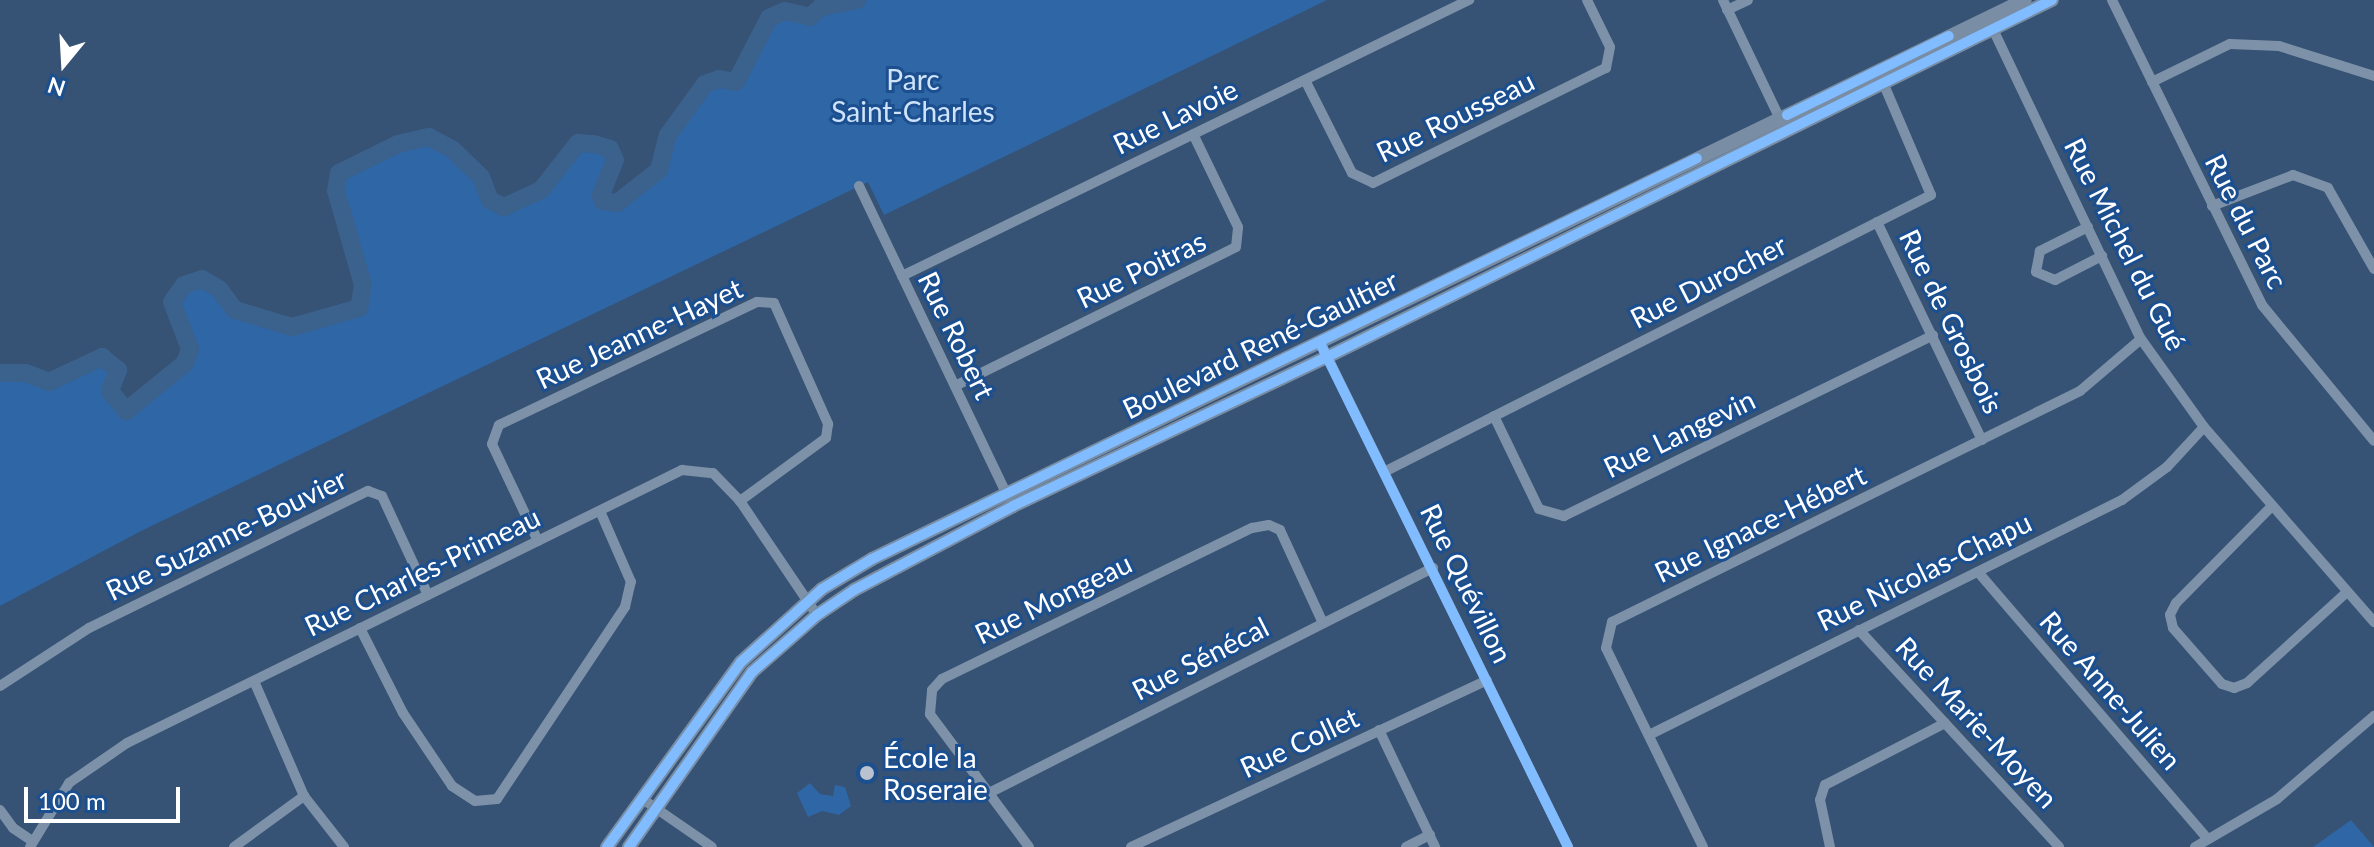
<!DOCTYPE html>
<meta charset="utf-8">
<style>
body{margin:0}
#map{position:relative;width:2374px;height:847px;overflow:hidden;background:#365274;font-family:Lato,sans-serif}
div>[style]{position:absolute}
.green>*{inset:0;background:#2f66a5}
.river>*{height:18px;margin:-9px;padding:0 9px;transform-origin:9px;border-radius:9px;background:#3b618d}
.street>*{height:10px;margin:-5px;padding:0 5px;transform-origin:5px;border-radius:5px;background:#7d92a8}
.secondary>*{height:14px;margin:-7px;padding:0 7px;transform-origin:7px;border-radius:7px;background:#798da4}
.cycleway>*{height:10px;margin:-5px;padding:0 5px;transform-origin:5px;border-radius:5px;background:#80bcff}
.dots>*{width:22px;height:22px;translate:-50% -50%;box-sizing:border-box;border:4px solid #1b4f8f;border-radius:50%}
span{translate:-50% -50%;white-space:nowrap;text-align:center;line-height:1.15;-webkit-text-stroke:6px #1b4f8f;paint-order:stroke}
.park-label{font-size:28px;color:#cfe3fa}
.street-label{font-size:28px;color:#fff}
.poi-label{font-size:28px;color:#fff}
.left{translate:0 -50%;text-align:left}
.north{position:absolute;left:24px;top:24px;width:80px;height:80px;-webkit-text-stroke:6px #1b4f8f;paint-order:stroke;rotate:198deg;font-size:22px;font-weight:700;line-height:32px;text-align:center;color:#fff}
.north::after{content:'';display:block;margin:auto;width:28px;height:36px;background:#fff;clip-path:polygon(50% 0,100% 100%,50% 72%,0 100%)}
.scale{position:absolute;left:24px;top:787px;width:156px;height:36px;box-sizing:border-box;border:4px solid #fff;border-top:0;padding-left:10px;font-size:24px;line-height:28px;white-space:nowrap;color:#fff;-webkit-text-stroke:6px #1b4f8f;paint-order:stroke}
</style>
<div id="map">
<div class="green">
<div style="clip-path:polygon(857px 0,1327px 0,884px 215px,868px 182px,141px 531px,0 606px,0 373px,26px 373px,49px 382px,102px 357px,118px 370px,110px 391px,126px 410px,185px 363px,189px 348px,172px 302px,184px 285px,202px 279px,219px 289px,235px 310px,292px 327px,359px 309px,363px 285px,336px 191px,339px 173px,398px 144px,429px 137px,453px 150px,481px 177px,490px 200px,504px 207px,541px 190px,578px 143px,594px 144px,610px 149px,615px 160px,601px 195px,603px 201px,617px 203px,659px 170px,668px 135px,705px 84px,736px 81px,769px 18px,785px 11px,810px 17px,821px 7px)"></div>
<div style="clip-path:polygon(810px 783px,820px 794px,833px 796px,835px 785px,845px 787px,851px 806px,839px 815px,822px 811px,808px 817px,797px 793px)"></div>
<div style="clip-path:polygon(2351px 820px,2374px 847px,2313px 847px)"></div>
</div>
<div class="river">
<div style="left:0;top:373px;width:26px"></div>
<div style="left:26px;top:373px;width:25px;rotate:21deg"></div>
<div style="left:49px;top:382px;width:59px;rotate:-25.3deg"></div>
<div style="left:102px;top:357px;width:21px;rotate:39deg"></div>
<div style="left:118px;top:370px;width:22px;rotate:111deg"></div>
<div style="left:110px;top:391px;width:26px;rotate:51deg"></div>
<div style="left:126px;top:411px;width:76px;rotate:-39.1deg"></div>
<div style="left:185px;top:363px;width:15px;rotate:-70deg"></div>
<div style="left:190px;top:349px;width:50px;rotate:-111deg"></div>
<div style="left:172px;top:302px;width:21px;rotate:-55deg"></div>
<div style="left:184px;top:285px;width:19px;rotate:-18deg"></div>
<div style="left:202px;top:279px;width:20px;rotate:30deg"></div>
<div style="left:219px;top:289px;width:26px;rotate:53deg"></div>
<div style="left:235px;top:310px;width:59px;rotate:16.6deg"></div>
<div style="left:292px;top:327px;width:70px;rotate:-15.8deg"></div>
<div style="left:359px;top:308px;width:23px;rotate:-80deg"></div>
<div style="left:363px;top:285px;width:98px;rotate:-106deg"></div>
<div style="left:336px;top:191px;width:18px;rotate:-81deg"></div>
<div style="left:339px;top:173px;width:66px;rotate:-26.2deg"></div>
<div style="left:398px;top:144px;width:32px;rotate:-13deg"></div>
<div style="left:429px;top:137px;width:27px;rotate:28deg"></div>
<div style="left:453px;top:150px;width:39px;rotate:44deg"></div>
<div style="left:481px;top:177px;width:25px;rotate:69deg"></div>
<div style="left:490px;top:200px;width:16px;rotate:27deg"></div>
<div style="left:504px;top:207px;width:41px;rotate:-24.7deg"></div>
<div style="left:541px;top:190px;width:60px;rotate:-51.8deg"></div>
<div style="left:578px;top:143px;width:16px;rotate:4deg"></div>
<div style="left:594px;top:144px;width:17px;rotate:17deg"></div>
<div style="left:610px;top:149px;width:12px;rotate:66deg"></div>
<div style="left:615px;top:160px;width:38px;rotate:112deg"></div>
<div style="left:601px;top:195px;width:6px;rotate:72deg"></div>
<div style="left:603px;top:201px;width:14px;rotate:8deg"></div>
<div style="left:617px;top:203px;width:53px;rotate:-38.2deg"></div>
<div style="left:659px;top:170px;width:36px;rotate:-76deg"></div>
<div style="left:668px;top:135px;width:63px;rotate:-54deg"></div>
<div style="left:705px;top:84px;width:15px;rotate:-20deg"></div>
<div style="left:719px;top:79px;width:17px;rotate:10deg"></div>
<div style="left:736px;top:82px;width:72px;rotate:-62.7deg"></div>
<div style="left:769px;top:18px;width:17px;rotate:-24deg"></div>
<div style="left:785px;top:11px;width:26px;rotate:13deg"></div>
<div style="left:810px;top:17px;width:15px;rotate:-42deg"></div>
<div style="left:821px;top:7px;width:37px;rotate:-11deg"></div>
</div>
<div class="street">
<div style="left:1723px;top:0;width:139px;rotate:64.4deg"></div>
<div style="left:2112px;top:0;width:340px;rotate:63.8deg"></div>
<div style="left:2262px;top:305px;width:176px;rotate:50.5deg"></div>
<div style="left:1727px;top:10px;width:23px;rotate:-25deg"></div>
<div style="left:1990px;top:23px;width:350px;rotate:64.5deg"></div>
<div style="left:2141px;top:339px;width:108px;rotate:54.4deg"></div>
<div style="left:2204px;top:427px;width:259px;rotate:48.9deg"></div>
<div style="left:1305px;top:80px;width:104px;rotate:63.2deg"></div>
<div style="left:1352px;top:173px;width:23px;rotate:25deg"></div>
<div style="left:1373px;top:183px;width:260px;rotate:-26.3deg"></div>
<div style="left:1606px;top:68px;width:21px;rotate:-79deg"></div>
<div style="left:1610px;top:47px;width:52px;rotate:-116.1deg"></div>
<div style="left:2152px;top:82px;width:87px;rotate:-26deg"></div>
<div style="left:2230px;top:44px;width:49px;rotate:2.3deg"></div>
<div style="left:2279px;top:46px;width:100px;rotate:17.5deg"></div>
<div style="left:859px;top:186px;width:345px;rotate:64.4deg"></div>
<div style="left:2212px;top:206px;width:87px;rotate:-20.9deg"></div>
<div style="left:2293px;top:175px;width:37px;rotate:20deg"></div>
<div style="left:2328px;top:188px;width:93px;rotate:60.4deg"></div>
<div style="left:1877px;top:222px;width:242px;rotate:64.3deg"></div>
<div style="left:2088px;top:227px;width:54px;rotate:153.4deg"></div>
<div style="left:2040px;top:251px;width:21px;rotate:101deg"></div>
<div style="left:2036px;top:272px;width:21px;rotate:23deg"></div>
<div style="left:2055px;top:280px;width:53px;rotate:-27.1deg"></div>
<div style="left:902px;top:276px;width:631px;rotate:-25.96deg"></div>
<div style="left:1320px;top:342px;width:563px;rotate:63.84deg"></div>
<div style="left:955px;top:386px;width:313px;rotate:-26.3deg"></div>
<div style="left:1236px;top:247px;width:20px;rotate:-84deg"></div>
<div style="left:1238px;top:227px;width:103px;rotate:-115.8deg"></div>
<div style="left:1494px;top:416px;width:103px;rotate:64.2deg"></div>
<div style="left:1539px;top:509px;width:26px;rotate:16deg"></div>
<div style="left:1564px;top:516px;width:411px;rotate:-26.1deg"></div>
<div style="left:1386px;top:471px;width:611px;rotate:-26.86deg"></div>
<div style="left:1931px;top:195px;width:125px;rotate:-113.1deg"></div>
<div style="left:2272px;top:506px;width:136px;rotate:134.7deg"></div>
<div style="left:2176px;top:603px;width:13px;rotate:117deg"></div>
<div style="left:2170px;top:615px;width:13px;rotate:77deg"></div>
<div style="left:2173px;top:628px;width:74px;rotate:48.8deg"></div>
<div style="left:2222px;top:684px;width:13px;rotate:18deg"></div>
<div style="left:2234px;top:688px;width:14px;rotate:-21deg"></div>
<div style="left:2247px;top:683px;width:135px;rotate:-42.3deg"></div>
<div style="left:538px;top:541px;width:107px;rotate:-115.4deg"></div>
<div style="left:492px;top:444px;width:20px;rotate:-70deg"></div>
<div style="left:499px;top:425px;width:286px;rotate:-25.5deg"></div>
<div style="left:757px;top:302px;width:17px;rotate:3deg"></div>
<div style="left:774px;top:303px;width:133px;rotate:65.9deg"></div>
<div style="left:828px;top:424px;width:14px;rotate:98deg"></div>
<div style="left:826px;top:438px;width:107px;rotate:143.8deg"></div>
<div style="left:1978px;top:572px;width:352px;rotate:49.3deg"></div>
<div style="left:360px;top:628px;width:95px;rotate:63.2deg"></div>
<div style="left:403px;top:713px;width:88px;rotate:56.1deg"></div>
<div style="left:452px;top:786px;width:27px;rotate:33deg"></div>
<div style="left:475px;top:801px;width:22px;rotate:-5deg"></div>
<div style="left:497px;top:799px;width:231px;rotate:-56.3deg"></div>
<div style="left:625px;top:607px;width:26px;rotate:-77deg"></div>
<div style="left:631px;top:582px;width:77px;rotate:-113.6deg"></div>
<div style="left:1859px;top:630px;width:295px;rotate:47.3deg"></div>
<div style="left:254px;top:681px;width:125px;rotate:66.5deg"></div>
<div style="left:304px;top:796px;width:65px;rotate:51.9deg"></div>
<div style="left:0;top:686px;width:106px;rotate:-33.1deg"></div>
<div style="left:89px;top:628px;width:311px;rotate:-26.2deg"></div>
<div style="left:368px;top:491px;width:15px;rotate:20deg"></div>
<div style="left:382px;top:496px;width:109px;rotate:65.1deg"></div>
<div style="left:1379px;top:730px;width:130px;rotate:64.4deg"></div>
<div style="left:1649px;top:735px;width:528px;rotate:-26.42deg"></div>
<div style="left:2122px;top:500px;width:56px;rotate:-36.3deg"></div>
<div style="left:2167px;top:467px;width:54px;rotate:-47.2deg"></div>
<div style="left:989px;top:793px;width:498px;rotate:-26.9deg"></div>
<div style="left:641px;top:798px;width:86px;rotate:34.6deg"></div>
<div style="left:0;top:810px;width:22px;rotate:54deg"></div>
<div style="left:13px;top:828px;width:23px;rotate:34deg"></div>
<div style="left:30px;top:847px;width:75px;rotate:-58.6deg"></div>
<div style="left:69px;top:783px;width:70px;rotate:-34.6deg"></div>
<div style="left:127px;top:743px;width:619px;rotate:-26.19deg"></div>
<div style="left:682px;top:470px;width:31px;rotate:6deg"></div>
<div style="left:713px;top:473px;width:39px;rotate:46deg"></div>
<div style="left:740px;top:501px;width:138px;rotate:56deg"></div>
<div style="left:234px;top:847px;width:87px;rotate:-36.1deg"></div>
<div style="left:1029px;top:847px;width:166px;rotate:-126.7deg"></div>
<div style="left:930px;top:714px;width:24px;rotate:-85deg"></div>
<div style="left:932px;top:690px;width:15px;rotate:-48deg"></div>
<div style="left:942px;top:679px;width:345px;rotate:-26deg"></div>
<div style="left:1252px;top:528px;width:17px;rotate:-10deg"></div>
<div style="left:1269px;top:525px;width:12px;rotate:24deg"></div>
<div style="left:1280px;top:530px;width:102px;rotate:65.2deg"></div>
<div style="left:1131px;top:847px;width:393px;rotate:-25.1deg"></div>
<div style="left:1406px;top:847px;width:27px;rotate:-27deg"></div>
<div style="left:1703px;top:847px;width:221px;rotate:-116deg"></div>
<div style="left:1606px;top:648px;width:27px;rotate:-77deg"></div>
<div style="left:1612px;top:622px;width:522px;rotate:-26.27deg"></div>
<div style="left:2080px;top:391px;width:80px;rotate:-40.4deg"></div>
<div style="left:1830px;top:847px;width:48px;rotate:-102deg"></div>
<div style="left:1820px;top:800px;width:16px;rotate:-72deg"></div>
<div style="left:1825px;top:785px;width:135px;rotate:-27.3deg"></div>
<div style="left:2195px;top:847px;width:95px;rotate:-30.3deg"></div>
<div style="left:2277px;top:799px;width:128px;rotate:-40.6deg"></div>
</div>
<div class="secondary">
<div style="left:607px;top:847px;width:228px;rotate:-54.1deg"></div>
<div style="left:741px;top:662px;width:109px;rotate:-42deg"></div>
<div style="left:822px;top:589px;width:58px;rotate:-31deg"></div>
<div style="left:872px;top:559px;width:1281px;rotate:-25.87deg"></div>
<div style="left:629px;top:847px;width:214px;rotate:-54.9deg"></div>
<div style="left:752px;top:672px;width:86px;rotate:-41.2deg"></div>
<div style="left:817px;top:615px;width:45px;rotate:-34deg"></div>
<div style="left:854px;top:590px;width:180px;rotate:-27.8deg"></div>
<div style="left:1013px;top:506px;width:348px;rotate:-25.4deg"></div>
<div style="left:1327px;top:357px;width:808px;rotate:-26.22deg"></div>
</div>
<div class="cycleway">
<div style="left:1787px;top:115px;width:180px;rotate:-26deg"></div>
<div style="left:1321px;top:345px;width:559px;rotate:63.8deg"></div>
<div style="left:607px;top:847px;width:228px;rotate:-54.1deg"></div>
<div style="left:741px;top:662px;width:109px;rotate:-42deg"></div>
<div style="left:822px;top:589px;width:58px;rotate:-31deg"></div>
<div style="left:872px;top:559px;width:917px;rotate:-25.92deg"></div>
<div style="left:629px;top:847px;width:214px;rotate:-54.9deg"></div>
<div style="left:752px;top:672px;width:86px;rotate:-41.2deg"></div>
<div style="left:817px;top:615px;width:45px;rotate:-34deg"></div>
<div style="left:854px;top:590px;width:180px;rotate:-27.8deg"></div>
<div style="left:1013px;top:506px;width:348px;rotate:-25.4deg"></div>
<div style="left:1327px;top:357px;width:808px;rotate:-26.22deg"></div>
</div>
<div class="dots">
<div style="left:867px;top:773px;background:#b9c2ce"></div>
</div>
<div class="park-label">
<span style="left:913px;top:95px">Parc<br>Saint-Charles</span>
</div>
<div class="street-label">
<span style="left:1175px;top:116px;rotate:-26deg">Rue Lavoie</span>
<span style="left:1455px;top:116px;rotate:-26deg">Rue Rousseau</span>
<span style="left:2247px;top:221px;rotate:63deg">Rue du Parc</span>
<span style="left:2126px;top:244px;rotate:63deg">Rue Michel du Gué</span>
<span style="left:1141px;top:269px;rotate:-26deg">Rue Poitras</span>
<span style="left:1708px;top:281px;rotate:-27deg">Rue Durocher</span>
<span style="left:1952px;top:321px;rotate:64deg">Rue de Grosbois</span>
<span style="left:639px;top:333px;rotate:-25deg">Rue Jeanne-Hayet</span>
<span style="left:957px;top:335px;rotate:64deg">Rue Robert</span>
<span style="left:1260px;top:344px;rotate:-26deg">Boulevard René-Gaultier</span>
<span style="left:1679px;top:433px;rotate:-26deg">Rue Langevin</span>
<span style="left:1760px;top:523px;rotate:-26deg">Rue Ignace-Hébert</span>
<span style="left:226px;top:534px;rotate:-26deg">Rue Suzanne-Bouvier</span>
<span style="left:422px;top:571px;rotate:-26deg">Rue Charles-Primeau</span>
<span style="left:1924px;top:571px;rotate:-26deg">Rue Nicolas-Chapu</span>
<span style="left:1467px;top:583px;rotate:64deg">Rue Quévillon</span>
<span style="left:1053px;top:598px;rotate:-26deg">Rue Mongeau</span>
<span style="left:1200px;top:658px;rotate:-27deg">Rue Sénécal</span>
<span style="left:2111px;top:690px;rotate:49deg">Rue Anne-Julien</span>
<span style="left:1977px;top:722px;rotate:47deg">Rue Marie-Moyen</span>
<span style="left:1299px;top:742px;rotate:-25deg">Rue Collet</span>
</div>
<div class="poi-label">
<span class="left" style="left:883px;top:773px">École la<br>Roseraie</span>
</div>
<div class="north">N</div>
<div class="scale">100 m</div>
</div>
